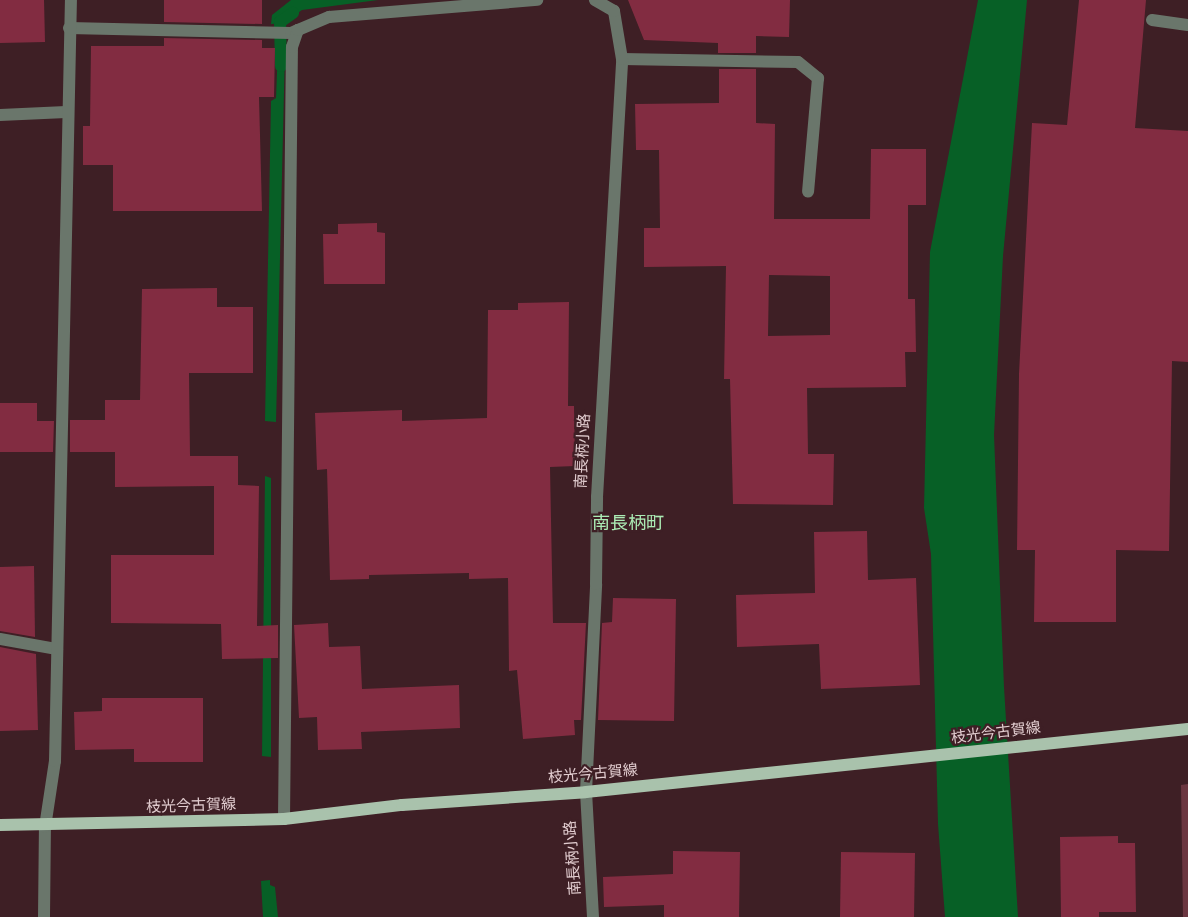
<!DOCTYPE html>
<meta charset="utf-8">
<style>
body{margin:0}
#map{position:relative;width:1188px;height:917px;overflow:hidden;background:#3e1f25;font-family:"Alegreya Sans","Noto Sans JP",sans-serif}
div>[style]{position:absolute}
.green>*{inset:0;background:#6b3640}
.water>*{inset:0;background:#076026}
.stream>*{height:12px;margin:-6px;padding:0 6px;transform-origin:6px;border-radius:6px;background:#076026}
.building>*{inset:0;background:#822c41}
.minor>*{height:12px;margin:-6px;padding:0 6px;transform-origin:6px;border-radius:6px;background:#6a766b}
.major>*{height:12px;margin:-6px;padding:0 6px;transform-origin:6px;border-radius:6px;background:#a9c2ac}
span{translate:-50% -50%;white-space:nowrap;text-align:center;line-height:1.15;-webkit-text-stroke:4.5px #3e1f25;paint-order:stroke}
.street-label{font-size:15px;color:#e1cccf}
.quarter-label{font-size:18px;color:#abebb4}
</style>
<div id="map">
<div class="green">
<div style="clip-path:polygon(1188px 784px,1188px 917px,1183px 917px,1181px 785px)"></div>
</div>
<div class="water">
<div style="clip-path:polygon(291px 0,378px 0,302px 10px,284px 23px,271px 24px,272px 15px)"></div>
<div style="clip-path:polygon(978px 0,1027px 0,1003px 256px,994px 435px,1004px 687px,1018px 917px,945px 917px,938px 824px,931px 554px,924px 508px,930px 252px)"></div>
<div style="clip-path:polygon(278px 47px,285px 51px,276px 422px,265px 421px,271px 101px,276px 98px)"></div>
<div style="clip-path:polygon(265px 476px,271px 478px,271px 757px,262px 756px)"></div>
<div style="clip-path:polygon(270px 880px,270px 885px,275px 887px,278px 917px,263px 917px,261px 881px)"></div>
</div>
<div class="stream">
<div style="left:281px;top:66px;width:44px;rotate:-91.3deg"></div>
<div style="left:280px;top:22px;width:16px;rotate:-35deg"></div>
</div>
<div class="building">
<div style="clip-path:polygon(0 0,44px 0,45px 42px,0 43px)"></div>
<div style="clip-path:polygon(164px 0,262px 0,262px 24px,164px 22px)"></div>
<div style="clip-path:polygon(628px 0,790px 0,789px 37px,756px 36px,756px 53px,718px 53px,718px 43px,644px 40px)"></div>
<div style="clip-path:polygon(1079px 0,1146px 0,1135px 128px,1188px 131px,1188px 362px,1172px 361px,1169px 551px,1116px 550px,1116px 622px,1034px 622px,1035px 550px,1017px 550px,1019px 374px,1032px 123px,1067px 125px)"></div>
<div style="clip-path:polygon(164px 38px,262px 40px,262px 48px,275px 48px,274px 97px,259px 97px,262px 211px,113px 211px,113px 165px,83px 165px,83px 126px,90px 126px,91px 46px,164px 46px)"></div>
<div style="clip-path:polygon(evenodd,719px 69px,756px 69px,756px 123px,775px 124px,774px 219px,870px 219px,871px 149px,926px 149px,926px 205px,908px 205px,908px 299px,915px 299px,916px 352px,905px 352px,906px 387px,807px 388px,808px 454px,834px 454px,833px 505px,733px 504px,730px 379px,724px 379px,726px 266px,644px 267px,644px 228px,660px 228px,659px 150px,636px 150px,635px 104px,719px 103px,719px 69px,769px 275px,830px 276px,830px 335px,768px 336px,769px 275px)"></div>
<div style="clip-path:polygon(377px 223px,377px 232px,385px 233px,385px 284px,324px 284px,323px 234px,338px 234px,338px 224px)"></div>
<div style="clip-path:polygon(217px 288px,217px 307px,253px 307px,253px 373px,189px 373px,190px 456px,238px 456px,238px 485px,259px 486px,257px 626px,278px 625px,278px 658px,222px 659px,221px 624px,111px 623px,111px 555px,214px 555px,214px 486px,115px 487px,115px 452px,70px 452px,70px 420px,105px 420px,105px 400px,140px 400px,142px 289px)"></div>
<div style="clip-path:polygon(569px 302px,568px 406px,574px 406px,575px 466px,550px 467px,553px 623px,586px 623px,581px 720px,574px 720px,575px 735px,523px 739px,517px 670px,509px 671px,508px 578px,469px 579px,469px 573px,369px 575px,369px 579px,330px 580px,327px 469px,317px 470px,315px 413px,402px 410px,402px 421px,487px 418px,488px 310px,518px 310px,518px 303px)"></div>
<div style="clip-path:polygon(0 403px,37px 403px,37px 421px,54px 421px,53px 452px,0 452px)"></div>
<div style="clip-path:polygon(867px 531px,868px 580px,916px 578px,920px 685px,821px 689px,819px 644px,737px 647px,736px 595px,815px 593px,814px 532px)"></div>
<div style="clip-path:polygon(34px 566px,35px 637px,0 631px,0 567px)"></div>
<div style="clip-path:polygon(613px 598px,676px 599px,674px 721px,598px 720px,602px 623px,612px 622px)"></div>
<div style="clip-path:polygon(328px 623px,329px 647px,360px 646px,362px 689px,459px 685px,460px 728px,361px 732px,362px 749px,318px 750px,317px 717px,299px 718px,294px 625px)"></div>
<div style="clip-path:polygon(0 647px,36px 654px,38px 730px,0 731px)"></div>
<div style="clip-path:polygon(102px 698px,203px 698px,203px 762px,134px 762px,134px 749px,75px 750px,74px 712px,102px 711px)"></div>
<div style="clip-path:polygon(1118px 836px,1118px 843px,1135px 843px,1136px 912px,1099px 912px,1099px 917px,1061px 917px,1060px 837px)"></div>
<div style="clip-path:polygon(673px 851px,740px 852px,739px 917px,664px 917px,664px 905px,604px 907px,603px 877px,673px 874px)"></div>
<div style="clip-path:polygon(841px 852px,915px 853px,914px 917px,840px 917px)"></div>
</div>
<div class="minor">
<div style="left:1152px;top:20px;width:36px;rotate:8deg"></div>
<div style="left:69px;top:28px;width:222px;rotate:1.3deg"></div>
<div style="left:291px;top:33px;width:8px;rotate:-23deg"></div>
<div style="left:622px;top:59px;width:176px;rotate:1deg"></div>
<div style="left:798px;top:62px;width:26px;rotate:39deg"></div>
<div style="left:818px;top:78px;width:114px;rotate:95deg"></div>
<div style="left:0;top:115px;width:66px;rotate:-2.6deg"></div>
<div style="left:0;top:639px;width:58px;rotate:10deg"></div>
<div style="left:284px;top:819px;width:772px;rotate:-89.41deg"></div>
<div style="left:292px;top:47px;width:18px;rotate:-71deg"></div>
<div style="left:298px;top:30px;width:34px;rotate:-23deg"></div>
<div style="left:329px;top:17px;width:209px;rotate:-4.7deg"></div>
<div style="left:44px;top:917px;width:90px;rotate:-89.4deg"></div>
<div style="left:45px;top:827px;width:67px;rotate:-81.4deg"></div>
<div style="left:55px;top:761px;width:761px;rotate:-88.8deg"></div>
<div style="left:593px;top:917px;width:125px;rotate:-93.2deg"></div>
<div style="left:586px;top:792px;width:208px;rotate:-87.2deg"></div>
<div style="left:596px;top:584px;width:87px;rotate:-89.3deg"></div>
<div style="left:597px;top:497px;width:439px;rotate:-86.7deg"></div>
<div style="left:622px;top:59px;width:49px;rotate:-99.5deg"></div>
<div style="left:614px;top:11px;width:22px;rotate:-150deg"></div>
</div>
<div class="major">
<div style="left:0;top:825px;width:284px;rotate:-1.2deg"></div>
<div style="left:284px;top:819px;width:119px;rotate:-6.8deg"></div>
<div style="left:402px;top:805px;width:184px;rotate:-4deg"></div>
<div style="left:586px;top:792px;width:605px;rotate:-5.97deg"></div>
</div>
<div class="street-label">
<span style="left:583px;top:451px;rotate:-87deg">南長柄小路</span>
<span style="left:996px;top:733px;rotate:-7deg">枝光今古賀線</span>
<span style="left:593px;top:774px;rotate:-5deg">枝光今古賀線</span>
<span style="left:191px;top:806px;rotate:-2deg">枝光今古賀線</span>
<span style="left:573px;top:858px;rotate:-94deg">南長柄小路</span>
</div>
<div class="quarter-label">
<span style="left:628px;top:524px">南長柄町</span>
</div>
</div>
